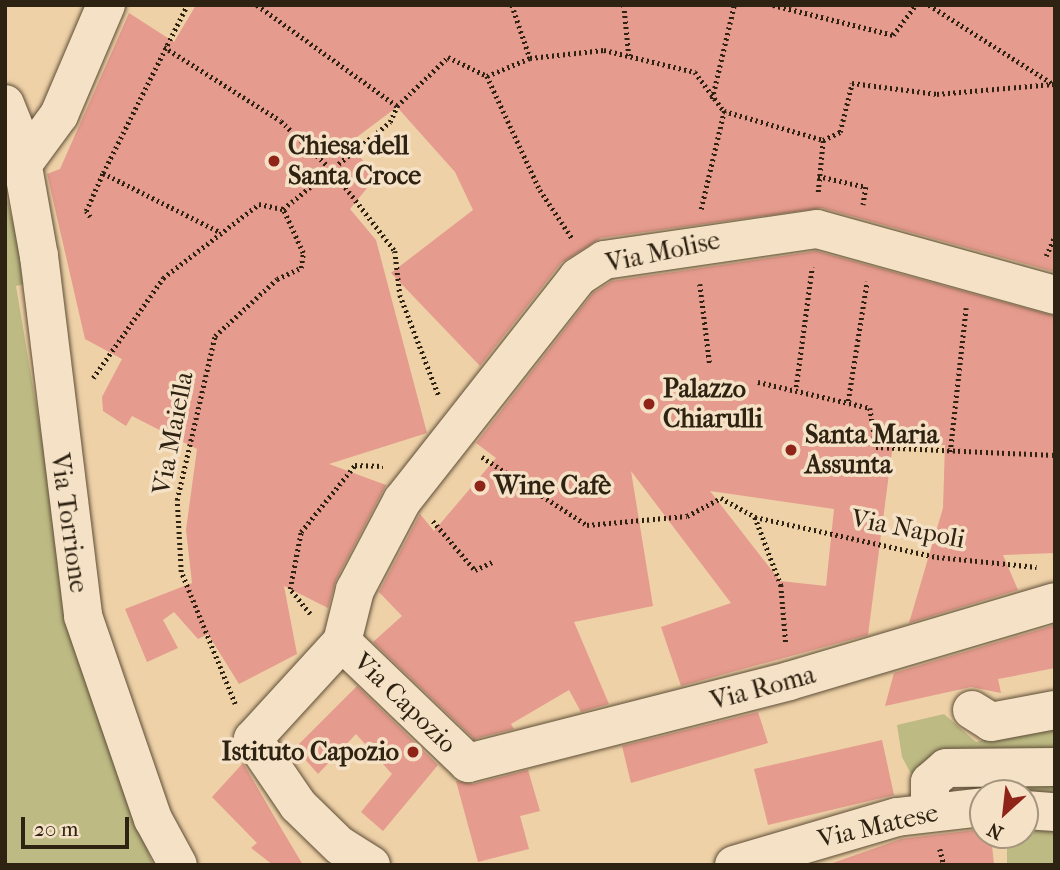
<!DOCTYPE html>
<meta charset="utf-8">
<style>
body{margin:0}
#map{position:relative;width:1060px;height:870px;overflow:hidden;background:#eed1a7;font-family:"IM FELL French Canon",serif}
div>[style]{position:absolute}
.green>*{inset:0;background:#bdba84}
.building>*{inset:0;background:#e59b8d}
.path>*{height:4.5px;margin-top:-2.25px;transform-origin:0;background:repeating-linear-gradient(90deg,#2e2212 0 2px,transparent 0 5.5px)}
.roads{filter:drop-shadow(0 0 2px #5e4e37) drop-shadow(0 0 2px #5e4e37)}
.minor>*{height:38px;margin:-19px;padding:0 19px;transform-origin:19px;border-radius:19px;background:#f4e1c6}
.dots>*{width:19px;height:19px;translate:-50% -50%;box-sizing:border-box;border:4px solid #f4e1c6;border-radius:50%}
span{translate:-50% -50%;white-space:nowrap;text-align:center;line-height:1.15;-webkit-text-stroke:7px #f4e1c6;paint-order:stroke}
.poi-label{font-size:26px;color:#2e2212;font-weight:700}
.left{translate:0 -50%;text-align:left}
.right{translate:-100% -50%;text-align:right}
.street-label{font-size:26px;color:#2e2212}
.frame{position:absolute;inset:0;border:7px solid #2e2212;pointer-events:none}
.north{position:absolute;left:969px;top:779px;width:70px;height:70px;box-sizing:border-box;background:#f4e1c6;border:2px solid #a5957e;border-radius:50%;rotate:207deg;font-size:19px;font-weight:700;line-height:28px;text-align:center;color:#2e2212}
.north::after{content:'';display:block;margin:auto;width:24px;height:32px;background:#8f2418;clip-path:polygon(50% 0,100% 100%,50% 72%,0 100%)}
.scale{position:absolute;left:21px;top:817px;width:108px;height:32px;box-sizing:border-box;border:4px solid #2e2212;border-top:0;padding-left:9px;font-size:21px;line-height:24px;white-space:nowrap;color:#2e2212;-webkit-text-stroke:5px #f4e1c6;paint-order:stroke}
</style>
<div id="map">
<div class="green">
<div style="clip-path:polygon(5px 192px,29px 283px,16px 286px,60px 547px,104px 732px,153px 865px,5px 865px)"></div>
<div style="clip-path:polygon(944px 714px,976px 742px,1055px 722px,1055px 865px,1007px 865px,1007px 835px,1025px 835px,1025px 793px,983px 797px,960px 782px,915px 781px,902px 757px,897px 725px)"></div>
</div>
<div class="building">
<div style="clip-path:polygon(196px 5px,1055px 5px,1055px 272px,822px 208px,601px 238px,561px 263px,480px 366px,391px 273px,473px 210px,455px 172px,397px 107px,349px 143px,376px 177px,350px 209px,376px 240px,427px 433px,329px 464px,386px 485px,336px 580px,328px 608px,284px 586px,297px 654px,239px 684px,208px 634px,198px 639px,174px 612px,163px 620px,178px 648px,147px 662px,125px 609px,192px 583px,186px 530px,197px 449px,132px 416px,126px 426px,103px 411px,102px 397px,122px 359px,85px 339px,47px 174px,60px 169px,129px 13px,174px 42px)"></div>
<div style="clip-path:polygon(evenodd,816px 251px,1055px 316px,1055px 553px,1003px 555px,1018px 590px,909px 623px,943px 508px,945px 445px,893px 443px,868px 635px,681px 686px,661px 627px,731px 603px,631px 471px,653px 606px,574px 622px,609px 704px,581px 712px,569px 690px,511px 724px,514px 729px,474px 739px,373px 642px,402px 616px,379px 592px,420px 514px,434px 531px,496px 458px,476px 443px,593px 293px,612px 281px,816px 251px,710px 491px,834px 509px,826px 586px,780px 581px,710px 491px)"></div>
<div style="clip-path:polygon(1055px 625px,1055px 668px,998px 679px,1001px 693px,971px 687px,885px 706px,894px 673px)"></div>
<div style="clip-path:polygon(357px 686px,438px 765px,383px 831px,361px 812px,392px 774px,356px 734px,318px 774px,295px 748px)"></div>
<div style="clip-path:polygon(758px 712px,768px 743px,631px 783px,622px 746px)"></div>
<div style="clip-path:polygon(882px 740px,894px 795px,768px 825px,754px 769px)"></div>
<div style="clip-path:polygon(243px 763px,278px 823px,303px 865px,273px 865px,251px 848px,257px 843px,212px 797px)"></div>
<div style="clip-path:polygon(528px 770px,540px 811px,520px 816px,529px 849px,478px 862px,456px 781px,473px 784px)"></div>
<div style="clip-path:polygon(983px 829px,991px 835px,994px 865px,827px 865px,901px 839px)"></div>
</div>
<div class="path">
<div style="left:257px;top:5px;width:173px;rotate:35.8deg"></div>
<div style="left:512px;top:5px;width:56px;rotate:71.2deg"></div>
<div style="left:624px;top:5px;width:51px;rotate:84.4deg"></div>
<div style="left:773px;top:5px;width:124px;rotate:14deg"></div>
<div style="left:893px;top:35px;width:38px;rotate:-53deg"></div>
<div style="left:929px;top:5px;width:147px;rotate:32.5deg"></div>
<div style="left:164px;top:47px;width:138px;rotate:32.3deg"></div>
<div style="left:281px;top:121px;width:71px;rotate:43.9deg"></div>
<div style="left:332px;top:170px;width:103px;rotate:52.1deg"></div>
<div style="left:395px;top:251px;width:44px;rotate:83.5deg"></div>
<div style="left:400px;top:295px;width:108px;rotate:68.9deg"></div>
<div style="left:487px;top:76px;width:47px;rotate:-22.7deg"></div>
<div style="left:530px;top:58px;width:74px;rotate:-6.2deg"></div>
<div style="left:604px;top:50px;width:94px;rotate:13.6deg"></div>
<div style="left:695px;top:72px;width:49px;rotate:53.4deg"></div>
<div style="left:724px;top:111px;width:103px;rotate:16.3deg"></div>
<div style="left:823px;top:140px;width:19px;rotate:-25deg"></div>
<div style="left:840px;top:132px;width:50px;rotate:-76.2deg"></div>
<div style="left:852px;top:83px;width:86px;rotate:7.4deg"></div>
<div style="left:937px;top:94px;width:117px;rotate:-4.9deg"></div>
<div style="left:487px;top:76px;width:126px;rotate:65.1deg"></div>
<div style="left:540px;top:190px;width:58px;rotate:56.3deg"></div>
<div style="left:712px;top:99px;width:97px;rotate:-76.8deg"></div>
<div style="left:103px;top:173px;width:131px;rotate:26.8deg"></div>
<div style="left:818px;top:176px;width:49px;rotate:12.9deg"></div>
<div style="left:866px;top:187px;width:18px;rotate:99deg"></div>
<div style="left:818px;top:192px;width:52px;rotate:-84.5deg"></div>
<div style="left:283px;top:209px;width:138px;rotate:-39.1deg"></div>
<div style="left:390px;top:122px;width:17px;rotate:-66deg"></div>
<div style="left:397px;top:106px;width:71px;rotate:-43.9deg"></div>
<div style="left:448px;top:57px;width:43px;rotate:26deg"></div>
<div style="left:701px;top:209px;width:101px;rotate:-76.8deg"></div>
<div style="left:90px;top:217px;width:7px;rotate:-124deg"></div>
<div style="left:86px;top:211px;width:42px;rotate:-65.9deg"></div>
<div style="left:103px;top:173px;width:188px;rotate:-63.4deg"></div>
<div style="left:1046px;top:256px;width:22px;rotate:-66deg"></div>
<div style="left:700px;top:284px;width:82px;rotate:83deg"></div>
<div style="left:93px;top:378px;width:122px;rotate:-55deg"></div>
<div style="left:163px;top:278px;width:121px;rotate:-37.6deg"></div>
<div style="left:259px;top:204px;width:25px;rotate:12deg"></div>
<div style="left:758px;top:382px;width:115px;rotate:13.1deg"></div>
<div style="left:870px;top:408px;width:39px;rotate:81deg"></div>
<div style="left:876px;top:447px;width:179px;rotate:2.6deg"></div>
<div style="left:796px;top:387px;width:121px;rotate:-82.4deg"></div>
<div style="left:848px;top:401px;width:121px;rotate:-81deg"></div>
<div style="left:950px;top:452px;width:145px;rotate:-83.7deg"></div>
<div style="left:482px;top:457px;width:125px;rotate:32.9deg"></div>
<div style="left:587px;top:525px;width:100px;rotate:-5.1deg"></div>
<div style="left:687px;top:516px;width:38px;rotate:-28deg"></div>
<div style="left:721px;top:498px;width:39px;rotate:29deg"></div>
<div style="left:755px;top:517px;width:73px;rotate:69.1deg"></div>
<div style="left:781px;top:585px;width:59px;rotate:85.2deg"></div>
<div style="left:755px;top:517px;width:186px;rotate:12.4deg"></div>
<div style="left:937px;top:557px;width:100px;rotate:5.7deg"></div>
<div style="left:433px;top:521px;width:65px;rotate:49.4deg"></div>
<div style="left:475px;top:570px;width:19px;rotate:-25deg"></div>
<div style="left:310px;top:614px;width:32px;rotate:-129deg"></div>
<div style="left:290px;top:589px;width:58px;rotate:-79.1deg"></div>
<div style="left:301px;top:532px;width:86px;rotate:-51.1deg"></div>
<div style="left:355px;top:465px;width:28px;rotate:2deg"></div>
<div style="left:235px;top:704px;width:143px;rotate:-112.2deg"></div>
<div style="left:181px;top:572px;width:72px;rotate:-93.2deg"></div>
<div style="left:177px;top:500px;width:168px;rotate:-77deg"></div>
<div style="left:215px;top:336px;width:84px;rotate:-42.6deg"></div>
<div style="left:277px;top:279px;width:26px;rotate:-25deg"></div>
<div style="left:301px;top:268px;width:15px;rotate:-82deg"></div>
<div style="left:303px;top:253px;width:48px;rotate:-114.4deg"></div>
<div style="left:940px;top:849px;width:16px;rotate:76deg"></div>
</div>
<div class="roads">
<div class="minor">
<div style="left:5px;top:104px;width:31px;rotate:68deg"></div>
<div style="left:17px;top:133px;width:125px;rotate:79.9deg"></div>
<div style="left:39px;top:256px;width:363px;rotate:83deg"></div>
<div style="left:83px;top:616px;width:215px;rotate:71deg"></div>
<div style="left:153px;top:819px;width:52px;rotate:61.5deg"></div>
<div style="left:23px;top:164px;width:61px;rotate:-53.7deg"></div>
<div style="left:59px;top:115px;width:120px;rotate:-66.9deg"></div>
<div style="left:342px;top:642px;width:175px;rotate:43.8deg"></div>
<div style="left:468px;top:763px;width:331px;rotate:-14.3deg"></div>
<div style="left:789px;top:681px;width:277px;rotate:-16.5deg"></div>
<div style="left:972px;top:710px;width:22px;rotate:32deg"></div>
<div style="left:991px;top:722px;width:65px;rotate:-10.6deg"></div>
<div style="left:1025px;top:810px;width:30px;rotate:4deg"></div>
<div style="left:930px;top:811px;width:29px;rotate:-90deg"></div>
<div style="left:930px;top:782px;width:21px;rotate:-41deg"></div>
<div style="left:946px;top:768px;width:109px;rotate:-0.5deg"></div>
<div style="left:371px;top:865px;width:36px;rotate:-148deg"></div>
<div style="left:340px;top:846px;width:59px;rotate:-135.7deg"></div>
<div style="left:298px;top:805px;width:80px;rotate:-124.3deg"></div>
<div style="left:253px;top:739px;width:132px;rotate:-47.5deg"></div>
<div style="left:342px;top:642px;width:54px;rotate:-76deg"></div>
<div style="left:355px;top:590px;width:101px;rotate:-62.2deg"></div>
<div style="left:402px;top:501px;width:285px;rotate:-51.8deg"></div>
<div style="left:578px;top:277px;width:31px;rotate:-33deg"></div>
<div style="left:604px;top:260px;width:215px;rotate:-8.3deg"></div>
<div style="left:817px;top:229px;width:247px;rotate:15.5deg"></div>
<div style="left:734px;top:865px;width:170px;rotate:-16.4deg"></div>
<div style="left:897px;top:817px;width:87px;rotate:-6.6deg"></div>
</div>
</div>
<div class="dots">
<div style="left:274px;top:161px;background:#8f2418"></div>
<div style="left:649px;top:404px;background:#8f2418"></div>
<div style="left:791px;top:450px;background:#8f2418"></div>
<div style="left:480px;top:486px;background:#8f2418"></div>
<div style="left:413px;top:752px;background:#8f2418"></div>
</div>
<div class="poi-label">
<span class="left" style="left:288px;top:161px">Chiesa dell<br>Santa Croce</span>
<span class="left" style="left:663px;top:404px">Palazzo<br>Chiarulli</span>
<span class="left" style="left:805px;top:450px">Santa Maria<br>Assunta</span>
<span class="left" style="left:494px;top:486px">Wine Cafè</span>
<span class="right" style="left:399px;top:752px">Istituto Capozio</span>
</div>
<div class="street-label">
<span style="left:663px;top:252px;rotate:-12deg">Via Molise</span>
<span style="left:173px;top:433px;rotate:-79deg">Via Maiella</span>
<span style="left:69px;top:523px;rotate:82deg">Via Torrione</span>
<span style="left:908px;top:529px;rotate:11deg">Via Napoli</span>
<span style="left:763px;top:688px;rotate:-15deg">Via Roma</span>
<span style="left:405px;top:703px;rotate:44deg">Via Capozio</span>
<span style="left:878px;top:826px;rotate:-13deg">Via Matese</span>
</div>
<div class="frame"></div>
<div class="north">N</div>
<div class="scale">20 m</div>
</div>
